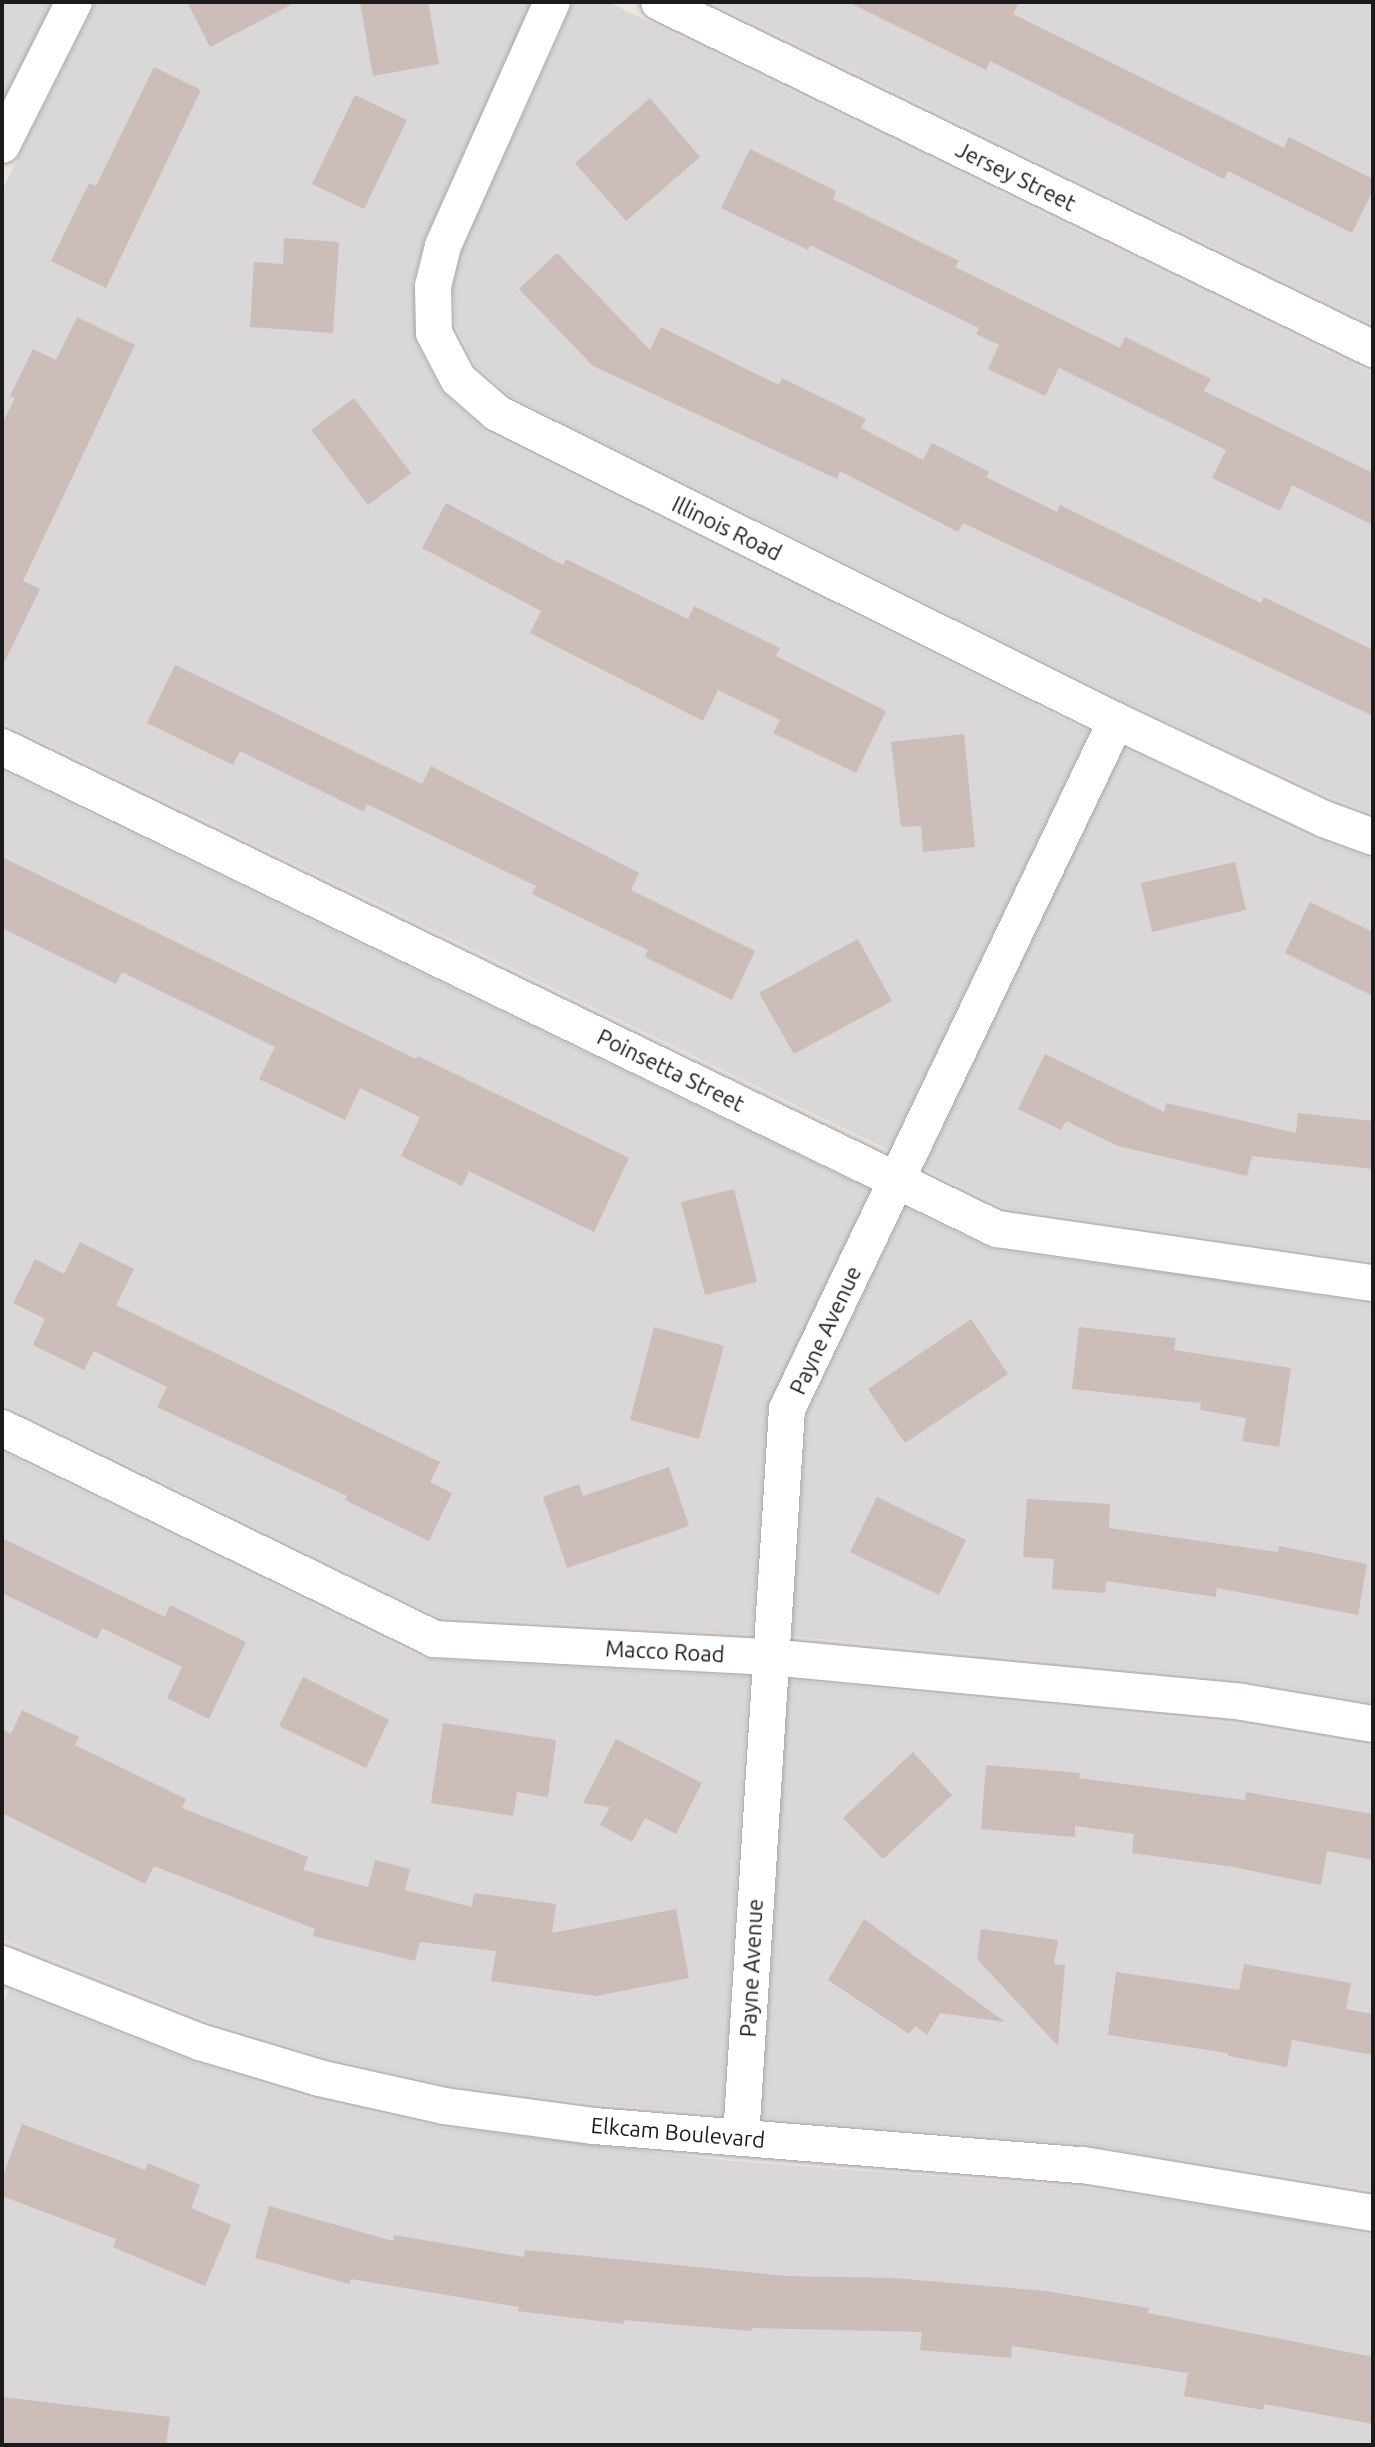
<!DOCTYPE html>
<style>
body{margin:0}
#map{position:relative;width:1375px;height:2447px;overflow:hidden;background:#ede6df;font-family:Ubuntu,sans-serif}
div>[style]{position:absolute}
.residential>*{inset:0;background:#d9d7d8}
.building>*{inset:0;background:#cdbdb8}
.roads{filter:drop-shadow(0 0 2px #a2a2a2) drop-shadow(0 0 2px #a2a2a2)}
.minor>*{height:36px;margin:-18px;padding:0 18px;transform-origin:18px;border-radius:18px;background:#fff}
span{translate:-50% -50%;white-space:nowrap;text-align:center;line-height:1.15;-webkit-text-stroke:6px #fff;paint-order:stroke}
.street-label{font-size:22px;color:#1b1b1b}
.frame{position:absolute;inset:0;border:4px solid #1b1b1b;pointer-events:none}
</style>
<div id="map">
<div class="residential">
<div style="clip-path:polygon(2px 2px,52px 2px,2px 102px)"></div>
<div style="clip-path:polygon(96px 2px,531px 2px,425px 238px,413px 282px,417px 345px,441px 391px,487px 433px,1089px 732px,889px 1150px,2px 722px,2px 190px)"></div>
<div style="clip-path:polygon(574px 2px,608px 2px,1373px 374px,1373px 813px,1333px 798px,1125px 701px,509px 395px,475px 364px,455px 325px,453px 287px,462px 251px)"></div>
<div style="clip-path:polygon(711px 2px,1373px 2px,1373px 324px)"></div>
<div style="clip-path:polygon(1124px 749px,1314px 839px,1373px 859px,1373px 1261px,1005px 1208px,924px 1168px)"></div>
<div style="clip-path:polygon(2px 771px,870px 1190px,767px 1409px,752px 1634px,440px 1617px,2px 1403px)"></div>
<div style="clip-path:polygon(905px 1208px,993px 1250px,1206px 1278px,1373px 1305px,1373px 1702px,1245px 1680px,792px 1636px,807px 1413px)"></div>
<div style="clip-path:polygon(2px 1452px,424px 1659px,749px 1677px,722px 2114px,599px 2104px,450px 2085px,326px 2057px,208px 2021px,2px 1939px)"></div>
<div style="clip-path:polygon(789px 1680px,1237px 1724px,1373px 1747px,1373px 2190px,1086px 2144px,762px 2118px)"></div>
<div style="clip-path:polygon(9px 1990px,193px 2062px,314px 2100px,439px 2127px,720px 2160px,1079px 2187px,1309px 2222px,1373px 2236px,1373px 2445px,2px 2445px,2px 2004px)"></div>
</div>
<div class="building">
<div style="clip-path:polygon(187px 2px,296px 2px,210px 47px)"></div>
<div style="clip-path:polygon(360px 2px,428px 2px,439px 64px,373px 76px)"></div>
<div style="clip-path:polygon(848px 2px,1019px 2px,1013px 14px,1284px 148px,1289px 137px,1373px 179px,1373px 190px,1352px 233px,1228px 171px,1224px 179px,990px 61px,986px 70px)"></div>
<div style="clip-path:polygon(154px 67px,201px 90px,106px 288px,51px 261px,89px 183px,96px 186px)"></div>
<div style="clip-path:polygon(355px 95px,407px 120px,364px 209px,312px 184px)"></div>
<div style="clip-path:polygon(650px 98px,700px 157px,626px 221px,575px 163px)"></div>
<div style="clip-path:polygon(750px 149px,836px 191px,833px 199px,959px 261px,955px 267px,1120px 348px,1125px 337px,1211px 379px,1204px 391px,1373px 473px,1373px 525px,1292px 485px,1280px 511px,1212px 478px,1226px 450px,1059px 368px,1045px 396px,988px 369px,999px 345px,976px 334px,979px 328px,810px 245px,808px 250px,721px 208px)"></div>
<div style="clip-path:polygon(284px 238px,339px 242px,333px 333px,250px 327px,254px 262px,283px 264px)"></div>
<div style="clip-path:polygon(557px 253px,650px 350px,661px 327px,779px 385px,782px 378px,866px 419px,861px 428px,923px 460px,932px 443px,989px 472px,986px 477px,1057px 512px,1060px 505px,1261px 603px,1264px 597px,1373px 650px,1373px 716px,963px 523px,958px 532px,840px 471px,837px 479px,593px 366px,519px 289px)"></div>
<div style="clip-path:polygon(77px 317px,135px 345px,23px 581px,40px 589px,2px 667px,2px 424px,15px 398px,10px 396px,33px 349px,56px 360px)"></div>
<div style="clip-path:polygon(354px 398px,411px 473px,368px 505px,311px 430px)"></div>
<div style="clip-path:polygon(446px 503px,563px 565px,566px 559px,688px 619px,694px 606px,780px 648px,776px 656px,886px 711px,856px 773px,773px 733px,780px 720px,718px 690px,703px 721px,530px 633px,541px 611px,422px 548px)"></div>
<div style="clip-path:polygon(175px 665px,422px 784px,431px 766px,639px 873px,631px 890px,755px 951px,732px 1000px,645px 957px,648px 950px,532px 894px,536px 886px,367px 804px,364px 812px,240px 751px,233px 765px,147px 723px)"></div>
<div style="clip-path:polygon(964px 734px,975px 847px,923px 852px,921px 826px,901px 827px,891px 742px)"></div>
<div style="clip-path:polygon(2px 857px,416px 1059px,418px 1056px,629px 1158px,594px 1232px,469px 1171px,462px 1186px,401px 1156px,420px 1117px,360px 1088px,345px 1120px,259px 1079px,275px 1047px,122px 972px,116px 984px,2px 928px)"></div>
<div style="clip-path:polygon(1235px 862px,1246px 910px,1152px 932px,1141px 883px)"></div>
<div style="clip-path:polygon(1310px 902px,1373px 932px,1373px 996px,1285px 953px)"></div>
<div style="clip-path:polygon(858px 939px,892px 1001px,794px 1054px,759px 993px)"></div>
<div style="clip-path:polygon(1045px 1054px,1164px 1112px,1166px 1103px,1296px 1133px,1298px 1113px,1373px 1121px,1373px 1169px,1252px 1156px,1247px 1176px,1118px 1146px,1066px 1121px,1061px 1130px,1018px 1109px)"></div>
<div style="clip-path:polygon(734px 1189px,757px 1282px,705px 1295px,681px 1202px)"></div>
<div style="clip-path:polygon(80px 1242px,134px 1269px,116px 1305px,440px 1462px,430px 1482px,452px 1493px,429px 1541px,345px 1500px,347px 1496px,157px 1407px,167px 1387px,94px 1351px,84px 1370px,33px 1345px,45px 1319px,13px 1303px,35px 1259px,64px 1274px)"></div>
<div style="clip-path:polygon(971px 1319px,1008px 1374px,905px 1443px,868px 1389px)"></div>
<div style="clip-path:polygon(654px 1327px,724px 1346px,699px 1439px,630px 1420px)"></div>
<div style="clip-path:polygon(1079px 1327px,1176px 1338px,1174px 1350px,1291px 1368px,1279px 1447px,1242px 1441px,1246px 1418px,1200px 1410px,1201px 1403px,1072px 1389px)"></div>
<div style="clip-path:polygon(669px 1467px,689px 1526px,567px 1568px,543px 1497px,579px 1484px,583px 1496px)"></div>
<div style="clip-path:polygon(877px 1497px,966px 1540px,939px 1595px,850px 1552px)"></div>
<div style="clip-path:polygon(1027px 1499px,1110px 1504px,1109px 1528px,1278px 1552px,1279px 1546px,1367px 1564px,1358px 1615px,1217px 1588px,1216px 1597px,1106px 1581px,1105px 1593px,1052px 1589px,1054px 1559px,1023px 1557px)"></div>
<div style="clip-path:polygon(2px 1538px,165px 1617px,170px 1605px,246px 1642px,209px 1719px,167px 1698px,182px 1667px,102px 1628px,97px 1639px,2px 1593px)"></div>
<div style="clip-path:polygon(303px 1677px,389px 1720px,366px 1768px,279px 1726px)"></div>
<div style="clip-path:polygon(22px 1710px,79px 1737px,75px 1745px,186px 1799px,182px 1808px,308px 1857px,303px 1870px,368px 1887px,375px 1860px,410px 1869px,405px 1890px,472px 1907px,474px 1893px,556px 1904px,552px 1933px,676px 1909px,689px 1978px,596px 1996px,491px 1981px,496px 1951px,420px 1942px,415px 1961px,313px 1936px,315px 1929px,154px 1866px,145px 1884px,2px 1813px,2px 1729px,11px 1734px)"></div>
<div style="clip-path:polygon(443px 1723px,556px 1740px,548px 1797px,517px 1792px,513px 1816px,431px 1803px)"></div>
<div style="clip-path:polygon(616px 1739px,702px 1783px,676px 1834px,645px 1818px,632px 1842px,600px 1825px,610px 1807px,583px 1803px)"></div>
<div style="clip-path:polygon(913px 1752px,952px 1795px,883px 1859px,843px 1818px)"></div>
<div style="clip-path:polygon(986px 1765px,1080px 1773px,1079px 1778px,1245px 1800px,1246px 1792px,1373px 1814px,1373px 1860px,1327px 1851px,1321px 1885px,1233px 1867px,1132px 1853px,1134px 1834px,1075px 1826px,1075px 1837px,981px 1829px)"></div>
<div style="clip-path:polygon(864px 1919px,1005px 2022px,940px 2013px,927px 2035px,915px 2026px,909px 2034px,828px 1980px)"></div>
<div style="clip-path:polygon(981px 1929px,1058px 1940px,1054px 1964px,1065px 1965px,1058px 2046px,977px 1959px)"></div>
<div style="clip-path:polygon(1244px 1964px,1351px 1983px,1346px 2009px,1373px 2014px,1373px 2055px,1292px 2040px,1287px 2067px,1228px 2056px,1228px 2053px,1108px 2035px,1116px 1972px,1239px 1990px)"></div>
<div style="clip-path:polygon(22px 2124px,145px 2170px,148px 2163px,200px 2185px,191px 2208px,231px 2225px,205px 2286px,113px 2247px,116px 2239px,2px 2196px,2px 2179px)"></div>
<div style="clip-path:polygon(269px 2206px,393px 2241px,394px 2235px,524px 2257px,525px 2250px,786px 2276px,894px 2278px,1046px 2291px,1149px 2308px,1148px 2313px,1373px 2357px,1373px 2424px,1264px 2404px,1263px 2410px,1184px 2396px,1188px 2373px,1012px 2346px,1011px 2358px,920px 2350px,922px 2332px,752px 2328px,751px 2331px,624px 2320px,624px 2324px,518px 2311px,519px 2307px,351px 2279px,349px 2284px,255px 2258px)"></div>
<div style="clip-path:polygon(2px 2397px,170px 2417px,166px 2445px,2px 2445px)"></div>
</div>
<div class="roads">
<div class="minor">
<div style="left:552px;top:2px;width:267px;rotate:114.1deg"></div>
<div style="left:443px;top:246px;width:41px;rotate:104deg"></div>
<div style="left:433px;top:286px;width:47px;rotate:88.8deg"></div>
<div style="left:434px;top:333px;width:52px;rotate:62.4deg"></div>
<div style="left:458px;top:379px;width:52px;rotate:41.1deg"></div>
<div style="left:497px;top:413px;width:691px;rotate:26.45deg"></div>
<div style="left:1116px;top:721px;width:230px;rotate:25.2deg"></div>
<div style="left:1324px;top:819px;width:52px;rotate:20.2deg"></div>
<div style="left:659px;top:2px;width:794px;rotate:25.92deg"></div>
<div style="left:2px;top:145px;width:160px;rotate:-63.3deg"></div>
<div style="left:2px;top:747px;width:1106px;rotate:25.85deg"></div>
<div style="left:997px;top:1229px;width:380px;rotate:8.2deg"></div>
<div style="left:2px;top:1428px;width:481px;rotate:26deg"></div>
<div style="left:434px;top:1639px;width:336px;rotate:3.1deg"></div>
<div style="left:770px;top:1657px;width:474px;rotate:5.4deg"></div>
<div style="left:1242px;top:1702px;width:133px;rotate:9.5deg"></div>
<div style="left:2px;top:1964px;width:213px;rotate:21.5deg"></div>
<div style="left:200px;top:2042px;width:124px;rotate:16.8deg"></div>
<div style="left:319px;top:2078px;width:128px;rotate:12.6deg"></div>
<div style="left:444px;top:2106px;width:151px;rotate:7.6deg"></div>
<div style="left:594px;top:2126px;width:491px;rotate:4.6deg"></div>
<div style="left:1083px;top:2165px;width:294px;rotate:9.4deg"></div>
<div style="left:741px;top:2138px;width:730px;rotate:-86.39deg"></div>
<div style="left:787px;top:1409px;width:763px;rotate:-64.44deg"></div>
</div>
</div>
<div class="street-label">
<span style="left:1016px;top:176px;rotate:26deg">Jersey Street</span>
<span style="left:727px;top:528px;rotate:26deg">Illinois Road</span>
<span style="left:671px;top:1070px;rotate:26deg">Poinsetta Street</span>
<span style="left:825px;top:1330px;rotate:-65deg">Payne Avenue</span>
<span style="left:665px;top:1651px;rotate:3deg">Macco Road</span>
<span style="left:751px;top:1968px;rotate:-87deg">Payne Avenue</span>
<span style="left:678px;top:2132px;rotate:5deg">Elkcam Boulevard</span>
</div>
<div class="frame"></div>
</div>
